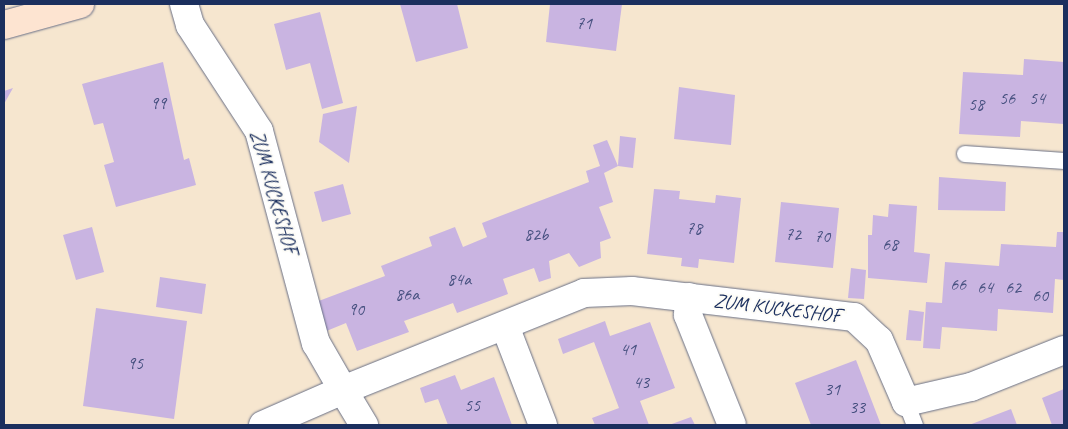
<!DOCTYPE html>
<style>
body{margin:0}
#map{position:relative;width:1068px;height:429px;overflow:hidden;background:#f6e6cf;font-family:Caveat,sans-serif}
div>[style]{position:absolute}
.building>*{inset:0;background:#c9b4e1}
.roads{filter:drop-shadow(0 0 1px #686f86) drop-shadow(0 0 1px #686f86)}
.service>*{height:16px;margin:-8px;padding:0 8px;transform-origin:8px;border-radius:8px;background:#fff}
.minor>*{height:28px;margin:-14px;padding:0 14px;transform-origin:14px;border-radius:14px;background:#fff}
.secondary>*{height:28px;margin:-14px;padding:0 14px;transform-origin:14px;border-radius:14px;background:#fde4d1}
span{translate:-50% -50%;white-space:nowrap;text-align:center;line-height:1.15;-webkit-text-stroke:4px #fdfcf7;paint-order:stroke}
.number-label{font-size:18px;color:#46507f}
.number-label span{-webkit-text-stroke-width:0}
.street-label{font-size:20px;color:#1b2f5e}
.frame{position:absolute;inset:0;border:5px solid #1b2f5e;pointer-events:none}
</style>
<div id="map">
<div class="building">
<div style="clip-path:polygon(400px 4px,457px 4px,468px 48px,416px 62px)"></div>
<div style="clip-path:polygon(550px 4px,622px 4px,616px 51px,546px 42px)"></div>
<div style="clip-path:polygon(320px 12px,343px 103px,322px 109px,310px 63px,286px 70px,274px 24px)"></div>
<div style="clip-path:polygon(1024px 59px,1064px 62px,1064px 124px,1021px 121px,1020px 137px,959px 134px,963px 72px,1023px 75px)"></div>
<div style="clip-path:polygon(163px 62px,184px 160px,189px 158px,196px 185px,116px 207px,104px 165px,114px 162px,103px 123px,94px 125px,82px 84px)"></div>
<div style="clip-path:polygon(679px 87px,735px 95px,731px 145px,674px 139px)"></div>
<div style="clip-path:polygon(13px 88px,4px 104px,4px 91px)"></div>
<div style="clip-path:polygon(357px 106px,349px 163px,319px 142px,323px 114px)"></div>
<div style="clip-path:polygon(620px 136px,636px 138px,633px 168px,618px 166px)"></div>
<div style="clip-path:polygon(607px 140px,618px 166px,604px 173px,613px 202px,599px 207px,611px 238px,600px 242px,601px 258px,579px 267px,569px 253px,549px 261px,551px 278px,539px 282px,534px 268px,503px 279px,508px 294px,457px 313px,453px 303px,429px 312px,404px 321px,409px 332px,357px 351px,346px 323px,324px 332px,316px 302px,385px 276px,381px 266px,432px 246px,429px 237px,455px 227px,463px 247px,487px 237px,482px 223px,589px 182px,586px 171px,600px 166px,593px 145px)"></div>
<div style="clip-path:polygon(939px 177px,1006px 182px,1005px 211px,938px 210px)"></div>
<div style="clip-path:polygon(343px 184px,351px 214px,322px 222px,314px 192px)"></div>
<div style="clip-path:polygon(654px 189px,680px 191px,679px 199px,715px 203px,716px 195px,741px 198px,734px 263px,699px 259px,698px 268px,681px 266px,682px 258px,647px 254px)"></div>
<div style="clip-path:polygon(781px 202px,839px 208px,833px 268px,775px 262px)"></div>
<div style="clip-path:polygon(889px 204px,917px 206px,914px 252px,930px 254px,927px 283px,868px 278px,868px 235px,872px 235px,873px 215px,888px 217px)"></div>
<div style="clip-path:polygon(92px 227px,104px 272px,76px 280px,63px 235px)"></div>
<div style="clip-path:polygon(1057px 232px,1064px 232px,1064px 280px,1055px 279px,1053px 313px,998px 309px,997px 331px,942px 327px,940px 349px,923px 348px,926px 302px,942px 303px,945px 262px,999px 266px,1001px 244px,1056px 247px)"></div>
<div style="clip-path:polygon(851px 268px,866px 270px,864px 299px,848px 298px)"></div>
<div style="clip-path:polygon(160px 277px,206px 284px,202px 314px,156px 307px)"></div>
<div style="clip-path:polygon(96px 308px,187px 321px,174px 419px,83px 406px)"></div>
<div style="clip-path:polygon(909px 310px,924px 312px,921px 341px,906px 340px)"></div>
<div style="clip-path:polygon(605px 321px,610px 336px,650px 322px,675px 388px,640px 401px,649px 425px,595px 425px,592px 418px,619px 408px,594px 342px,563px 354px,558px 339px)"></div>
<div style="clip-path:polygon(856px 360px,881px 425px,811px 425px,795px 383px)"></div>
<div style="clip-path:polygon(455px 375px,461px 390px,494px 377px,512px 425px,448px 425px,438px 399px,425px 403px,420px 388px)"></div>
<div style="clip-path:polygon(1064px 389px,1064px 425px,1052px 425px,1042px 398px)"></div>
<div style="clip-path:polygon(1011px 409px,1017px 425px,969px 425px)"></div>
<div style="clip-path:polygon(691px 417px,695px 425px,669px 425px)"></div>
</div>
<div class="roads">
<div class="service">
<div style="left:965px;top:154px;width:99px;rotate:4deg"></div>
<div style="left:906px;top:402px;width:25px;rotate:69deg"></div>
</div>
<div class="minor">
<div style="left:184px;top:4px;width:22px;rotate:74deg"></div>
<div style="left:190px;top:25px;width:126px;rotate:56.9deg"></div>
<div style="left:259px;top:131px;width:220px;rotate:75deg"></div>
<div style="left:316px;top:343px;width:54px;rotate:60.1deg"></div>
<div style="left:343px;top:390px;width:260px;rotate:-21.9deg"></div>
<div style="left:584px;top:293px;width:48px;rotate:-2.4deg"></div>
<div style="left:632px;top:291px;width:224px;rotate:6.7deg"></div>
<div style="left:854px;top:317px;width:34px;rotate:43deg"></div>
<div style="left:879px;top:340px;width:68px;rotate:66.5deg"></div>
<div style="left:906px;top:402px;width:67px;rotate:-13deg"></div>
<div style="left:971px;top:387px;width:100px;rotate:-21.7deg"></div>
<div style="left:689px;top:297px;width:18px;rotate:93deg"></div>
<div style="left:688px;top:315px;width:118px;rotate:68.2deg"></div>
<div style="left:505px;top:326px;width:106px;rotate:69deg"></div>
<div style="left:263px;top:425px;width:87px;rotate:-23.6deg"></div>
<div style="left:343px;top:390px;width:41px;rotate:59deg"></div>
</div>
<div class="secondary">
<div style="left:4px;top:25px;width:79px;rotate:-15.4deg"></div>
</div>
</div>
<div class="number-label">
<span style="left:584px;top:23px">71</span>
<span style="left:1007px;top:98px">56</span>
<span style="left:1037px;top:98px">54</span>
<span style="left:158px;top:103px">99</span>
<span style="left:976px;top:104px">58</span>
<span style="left:694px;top:228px">78</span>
<span style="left:536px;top:234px">82b</span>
<span style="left:793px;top:234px">72</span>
<span style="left:822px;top:236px">70</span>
<span style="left:890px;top:244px">68</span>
<span style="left:459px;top:279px">84a</span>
<span style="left:958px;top:284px">66</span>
<span style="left:985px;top:287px">64</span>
<span style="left:1013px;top:287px">62</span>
<span style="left:407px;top:294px">86a</span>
<span style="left:1040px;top:295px">60</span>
<span style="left:356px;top:309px">90</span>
<span style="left:628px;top:349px">41</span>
<span style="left:135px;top:363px">95</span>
<span style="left:641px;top:382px">43</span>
<span style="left:832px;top:389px">31</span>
<span style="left:472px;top:405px">55</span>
<span style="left:857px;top:407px">33</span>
</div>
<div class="street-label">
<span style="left:274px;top:192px;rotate:74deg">ZUM KUCKESHOF</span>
<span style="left:777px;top:308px;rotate:7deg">ZUM KUCKESHOF</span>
</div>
<div class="frame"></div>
</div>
